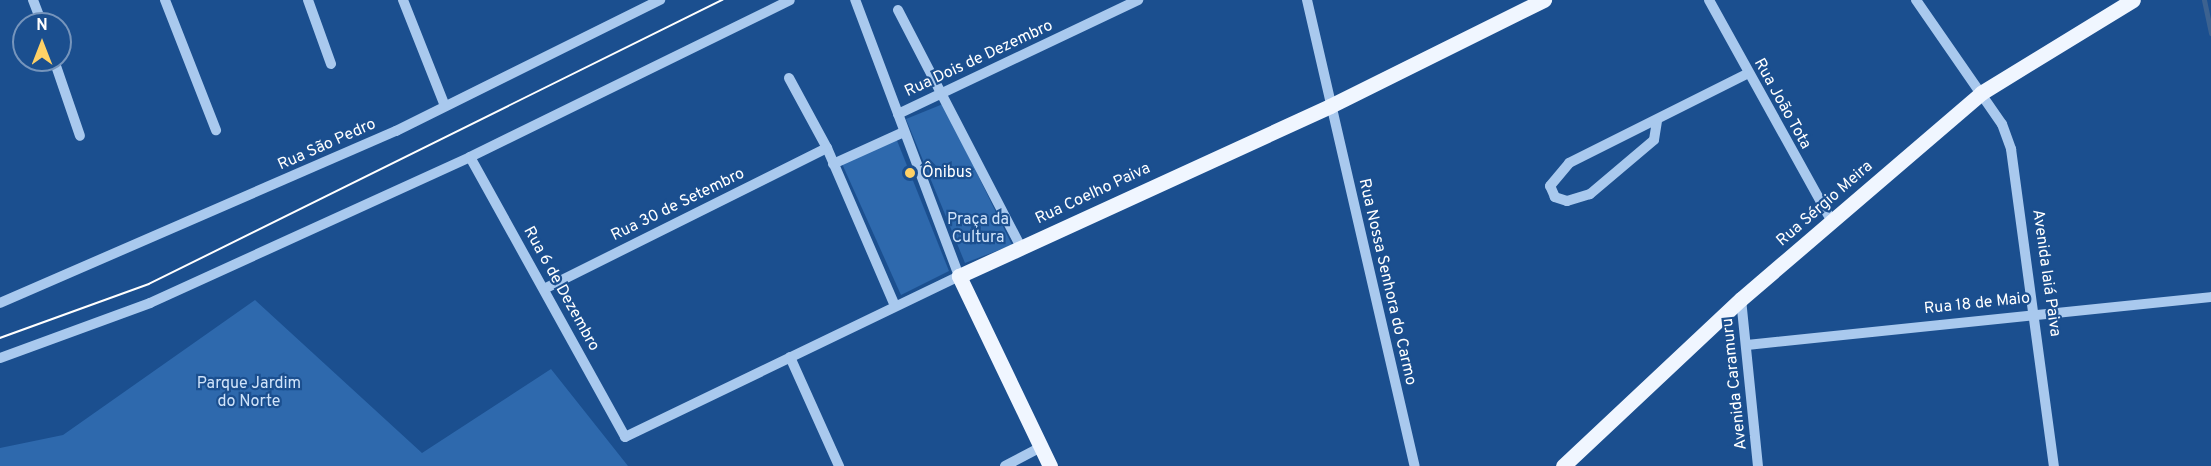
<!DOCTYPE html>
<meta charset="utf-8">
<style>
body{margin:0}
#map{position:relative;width:2211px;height:466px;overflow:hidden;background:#1b4f8f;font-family:Overpass,sans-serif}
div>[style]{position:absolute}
.green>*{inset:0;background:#2e69ad}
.stream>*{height:5px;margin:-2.5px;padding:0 2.5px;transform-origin:2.5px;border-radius:2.5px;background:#3c6290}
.minor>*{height:10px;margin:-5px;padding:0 5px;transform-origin:5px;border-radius:5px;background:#a9c9ee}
.major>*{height:15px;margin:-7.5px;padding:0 7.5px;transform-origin:7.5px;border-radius:7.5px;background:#f0f6ff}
.tram>*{height:1.5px;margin:-0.75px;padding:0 0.75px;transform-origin:0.75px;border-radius:0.75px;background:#fff}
.dots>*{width:16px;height:16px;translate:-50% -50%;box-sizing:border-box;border:3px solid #1b4f8f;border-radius:50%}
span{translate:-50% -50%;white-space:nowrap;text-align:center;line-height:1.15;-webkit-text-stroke:4.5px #1b4f8f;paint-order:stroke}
.street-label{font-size:16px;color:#fff}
.poi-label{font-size:16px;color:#fff}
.left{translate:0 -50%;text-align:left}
.park-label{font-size:16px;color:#cfe3fa}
.north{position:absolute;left:12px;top:12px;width:60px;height:60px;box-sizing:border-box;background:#1b4f8f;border:2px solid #7695bc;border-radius:50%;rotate:0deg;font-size:16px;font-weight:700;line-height:24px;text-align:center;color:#fff}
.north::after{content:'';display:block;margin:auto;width:21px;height:27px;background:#ffd166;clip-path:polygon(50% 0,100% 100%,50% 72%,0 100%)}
</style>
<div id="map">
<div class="green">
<div style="clip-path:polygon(943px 104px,1012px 245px,965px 263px,906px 119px)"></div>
<div style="clip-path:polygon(894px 133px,949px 271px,901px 295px,839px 157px)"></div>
<div style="clip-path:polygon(255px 300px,422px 453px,551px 369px,628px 466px,0 466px,0 448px,63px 435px)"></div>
</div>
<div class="stream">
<div style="left:2204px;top:0;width:34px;rotate:78deg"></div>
</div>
<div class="minor">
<div style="left:33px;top:0;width:26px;rotate:69deg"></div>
<div style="left:165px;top:0;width:140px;rotate:68.6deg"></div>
<div style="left:308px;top:0;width:68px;rotate:70.2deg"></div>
<div style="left:403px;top:0;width:114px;rotate:68.4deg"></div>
<div style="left:1307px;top:0;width:478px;rotate:77deg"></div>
<div style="left:1709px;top:0;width:254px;rotate:61deg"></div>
<div style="left:1916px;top:0;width:151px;rotate:55.3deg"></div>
<div style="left:2002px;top:124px;width:27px;rotate:70deg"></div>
<div style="left:2011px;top:149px;width:320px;rotate:82.3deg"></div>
<div style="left:898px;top:10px;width:267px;rotate:62.6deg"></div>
<div style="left:54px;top:60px;width:80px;rotate:71.1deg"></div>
<div style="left:789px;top:78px;width:80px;rotate:61.5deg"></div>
<div style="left:827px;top:148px;width:172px;rotate:66.7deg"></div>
<div style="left:898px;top:114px;width:266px;rotate:-25.4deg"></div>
<div style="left:1657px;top:121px;width:19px;rotate:99deg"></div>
<div style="left:1654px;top:140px;width:84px;rotate:139.8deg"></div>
<div style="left:1590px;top:194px;width:24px;rotate:163deg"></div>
<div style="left:1567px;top:201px;width:13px;rotate:-162deg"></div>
<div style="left:1555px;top:197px;width:12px;rotate:-114deg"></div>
<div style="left:1550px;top:186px;width:30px;rotate:-50deg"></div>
<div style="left:1569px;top:163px;width:199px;rotate:-26.6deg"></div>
<div style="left:470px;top:157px;width:320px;rotate:61deg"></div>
<div style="left:625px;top:437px;width:371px;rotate:-25.7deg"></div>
<div style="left:959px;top:276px;width:295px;rotate:-110.6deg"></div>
<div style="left:833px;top:164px;width:78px;rotate:-24.3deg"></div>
<div style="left:544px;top:289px;width:316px;rotate:-26.5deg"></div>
<div style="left:1741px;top:299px;width:168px;rotate:84.2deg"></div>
<div style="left:0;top:303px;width:432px;rotate:-23.5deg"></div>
<div style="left:396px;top:131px;width:295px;rotate:-26.4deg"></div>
<div style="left:1747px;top:345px;width:466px;rotate:-5.9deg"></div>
<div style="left:790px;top:357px;width:120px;rotate:65.8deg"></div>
<div style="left:0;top:358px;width:160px;rotate:-20.1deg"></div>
<div style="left:150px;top:303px;width:352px;rotate:-24.5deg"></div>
<div style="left:470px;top:157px;width:356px;rotate:-26.1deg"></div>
<div style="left:1005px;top:466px;width:41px;rotate:-27.8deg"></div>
</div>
<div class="major">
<div style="left:1050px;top:466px;width:211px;rotate:-115.6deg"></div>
<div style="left:959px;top:276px;width:408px;rotate:-24.6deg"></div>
<div style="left:1330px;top:106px;width:239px;rotate:-26.4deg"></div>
<div style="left:1563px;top:466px;width:244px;rotate:-43.2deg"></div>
<div style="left:1741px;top:299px;width:316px;rotate:-40.6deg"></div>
<div style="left:1981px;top:93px;width:178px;rotate:-31.5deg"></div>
</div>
<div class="tram">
<div style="left:0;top:338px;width:158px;rotate:-19.9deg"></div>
<div style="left:149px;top:284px;width:640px;rotate:-26.36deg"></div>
</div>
<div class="dots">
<div style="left:910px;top:173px;background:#ffd166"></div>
</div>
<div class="street-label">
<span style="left:979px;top:59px;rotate:-25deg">Rua Dois de Dezembro</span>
<span style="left:1782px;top:104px;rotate:61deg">Rua João Tota</span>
<span style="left:327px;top:145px;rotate:-24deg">Rua São Pedro</span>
<span style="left:1093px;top:194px;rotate:-25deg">Rua Coelho Paiva</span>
<span style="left:1825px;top:204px;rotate:-41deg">Rua Sérgio Meira</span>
<span style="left:678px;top:205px;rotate:-26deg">Rua 30 de Setembro</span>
<span style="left:2046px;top:273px;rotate:82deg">Avenida Iaiá Paiva</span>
<span style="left:1387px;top:282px;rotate:77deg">Rua Nossa Senhora do Carmo</span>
<span style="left:561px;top:289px;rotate:61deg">Rua 6 de Dezembro</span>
<span style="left:1977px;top:304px;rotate:-6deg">Rua 18 de Maio</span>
<span style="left:1735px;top:384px;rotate:-96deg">Avenida Caramuru</span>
</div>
<div class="poi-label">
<span class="left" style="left:922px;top:173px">Ônibus</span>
</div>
<div class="park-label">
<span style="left:978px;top:229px">Praça da<br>Cultura</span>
<span style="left:249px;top:393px">Parque Jardim<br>do Norte</span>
</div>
<div class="north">N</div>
</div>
